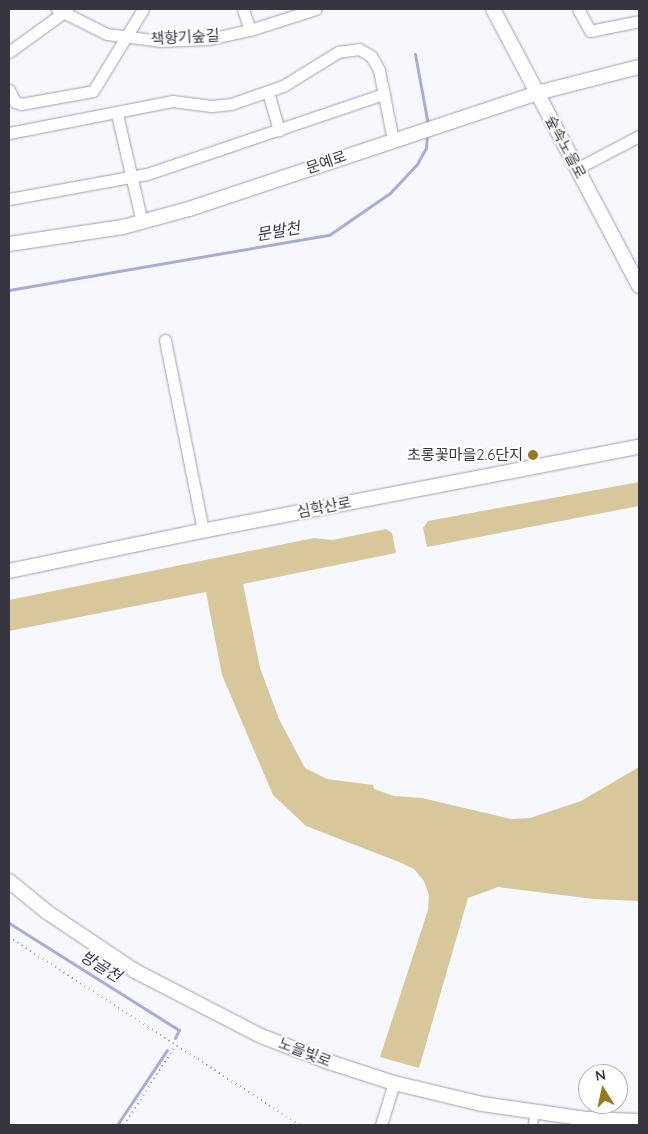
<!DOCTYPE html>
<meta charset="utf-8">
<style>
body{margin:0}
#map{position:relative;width:648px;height:1134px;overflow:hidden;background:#f7f8fd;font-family:Quicksand,"Noto Sans KR",sans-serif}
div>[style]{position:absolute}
.green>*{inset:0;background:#d7c79b}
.stream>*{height:3px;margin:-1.5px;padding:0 1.5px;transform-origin:1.5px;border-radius:1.5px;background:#ababd7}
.path>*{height:2px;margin-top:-1px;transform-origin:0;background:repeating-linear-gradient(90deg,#a1a2aa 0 1px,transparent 0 5px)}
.roads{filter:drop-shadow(0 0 1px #9c9db7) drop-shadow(0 0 1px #9c9db7)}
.pedestrian>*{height:8px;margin:-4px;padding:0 4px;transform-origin:4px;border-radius:4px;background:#fff}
.minor>*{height:11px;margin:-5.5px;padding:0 5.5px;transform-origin:5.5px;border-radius:5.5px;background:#fff}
.tertiary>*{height:14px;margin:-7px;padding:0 7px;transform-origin:7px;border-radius:7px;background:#fff}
.dots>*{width:14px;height:14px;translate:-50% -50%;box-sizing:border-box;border:2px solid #fff;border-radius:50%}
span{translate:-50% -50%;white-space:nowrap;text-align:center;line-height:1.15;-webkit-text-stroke:4px #fff;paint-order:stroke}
.street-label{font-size:15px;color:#363641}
.poi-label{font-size:15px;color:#363641}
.right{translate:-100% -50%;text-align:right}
.water-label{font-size:16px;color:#363269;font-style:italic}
.frame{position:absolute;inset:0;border:10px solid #363641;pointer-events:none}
.north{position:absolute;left:578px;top:1064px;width:50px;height:50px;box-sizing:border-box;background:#fff;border:1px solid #afafb3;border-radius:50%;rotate:350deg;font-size:14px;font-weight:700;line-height:20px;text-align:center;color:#363641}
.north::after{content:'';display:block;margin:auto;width:18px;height:22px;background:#95781f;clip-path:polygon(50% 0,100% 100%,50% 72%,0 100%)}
</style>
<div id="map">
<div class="green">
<div style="clip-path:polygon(639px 482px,639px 506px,427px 547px,423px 528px,428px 521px)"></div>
<div style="clip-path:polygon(386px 529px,392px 533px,396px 553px,243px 584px,260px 668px,279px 719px,305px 768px,327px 779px,373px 785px,374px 789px,394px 796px,422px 798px,511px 819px,530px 818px,581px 801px,639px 767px,639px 901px,593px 899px,498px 887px,468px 898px,419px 1068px,380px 1057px,428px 910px,429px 895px,424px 881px,414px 869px,399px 862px,306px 826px,273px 795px,222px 675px,206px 592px,9px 631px,9px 600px,314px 538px,332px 540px)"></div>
</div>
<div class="stream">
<div style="left:415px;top:54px;width:72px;rotate:79.6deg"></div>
<div style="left:9px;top:290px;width:325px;rotate:-9.8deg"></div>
<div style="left:329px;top:235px;width:74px;rotate:-34.5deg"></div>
<div style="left:390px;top:193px;width:40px;rotate:-47deg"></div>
<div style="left:417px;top:164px;width:18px;rotate:-61deg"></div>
<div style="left:426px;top:148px;width:15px;rotate:-86deg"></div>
<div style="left:9px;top:923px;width:201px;rotate:32.2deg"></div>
<div style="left:179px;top:1030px;width:9px;rotate:117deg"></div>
<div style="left:117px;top:1125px;width:90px;rotate:-56.3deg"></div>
</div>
<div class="path">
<div style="left:9px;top:937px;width:346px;rotate:32.9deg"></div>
<div style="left:124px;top:1125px;width:95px;rotate:-57deg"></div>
</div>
<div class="roads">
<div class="pedestrian">
<div style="left:533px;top:1125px;width:14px;rotate:-82deg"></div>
</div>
<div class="minor">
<div style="left:57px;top:9px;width:56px;rotate:26.6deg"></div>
<div style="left:107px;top:34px;width:53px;rotate:7.5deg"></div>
<div style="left:160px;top:41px;width:49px;rotate:-2.3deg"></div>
<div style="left:209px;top:39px;width:42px;rotate:-12.4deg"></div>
<div style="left:250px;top:30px;width:69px;rotate:-17.7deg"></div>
<div style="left:243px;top:9px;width:22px;rotate:72deg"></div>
<div style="left:578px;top:9px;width:25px;rotate:61deg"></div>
<div style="left:590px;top:31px;width:50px;rotate:-11.5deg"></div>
<div style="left:9px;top:52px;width:72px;rotate:-35.9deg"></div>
<div style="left:9px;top:90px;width:13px;rotate:63deg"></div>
<div style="left:15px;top:102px;width:6px;rotate:18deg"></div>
<div style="left:21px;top:104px;width:73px;rotate:-10.2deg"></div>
<div style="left:93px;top:91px;width:96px;rotate:-58.6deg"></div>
<div style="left:268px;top:92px;width:40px;rotate:74deg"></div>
<div style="left:117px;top:114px;width:111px;rotate:77deg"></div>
<div style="left:9px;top:133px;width:166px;rotate:-11.1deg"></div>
<div style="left:172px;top:101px;width:40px;rotate:7.1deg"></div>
<div style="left:212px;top:106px;width:19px;rotate:-6deg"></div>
<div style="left:231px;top:104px;width:55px;rotate:-19.1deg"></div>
<div style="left:283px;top:86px;width:65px;rotate:-31.7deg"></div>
<div style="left:338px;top:52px;width:21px;rotate:-8deg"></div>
<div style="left:359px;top:49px;width:14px;rotate:30deg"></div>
<div style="left:371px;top:56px;width:16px;rotate:60deg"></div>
<div style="left:379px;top:70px;width:71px;rotate:78.7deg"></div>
<div style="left:578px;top:168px;width:69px;rotate:-27.7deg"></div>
<div style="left:9px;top:199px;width:140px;rotate:-10.3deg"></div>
<div style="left:147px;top:174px;width:250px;rotate:-18.7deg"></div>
<div style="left:165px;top:340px;width:194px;rotate:78.7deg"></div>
<div style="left:381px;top:1125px;width:44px;rotate:-72.8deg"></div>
</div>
<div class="tertiary">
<div style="left:493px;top:9px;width:313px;rotate:62.2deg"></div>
<div style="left:9px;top:244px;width:115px;rotate:-8.5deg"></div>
<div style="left:123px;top:227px;width:68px;rotate:-15.3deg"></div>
<div style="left:189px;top:209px;width:367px;rotate:-18.4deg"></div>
<div style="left:537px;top:93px;width:105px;rotate:-14.3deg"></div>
<div style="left:9px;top:571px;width:186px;rotate:-11.8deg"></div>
<div style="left:191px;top:533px;width:456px;rotate:-10.9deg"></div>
<div style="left:9px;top:881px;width:49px;rotate:39.2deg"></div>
<div style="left:47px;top:912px;width:106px;rotate:33.8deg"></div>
<div style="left:135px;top:971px;width:142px;rotate:27.3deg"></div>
<div style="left:261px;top:1036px;width:70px;rotate:21deg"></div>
<div style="left:326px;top:1061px;width:71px;rotate:17.9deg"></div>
<div style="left:394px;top:1083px;width:90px;rotate:13.4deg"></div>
<div style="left:482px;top:1104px;width:107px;rotate:8.1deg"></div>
<div style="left:588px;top:1119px;width:51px;rotate:2.2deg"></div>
</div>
</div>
<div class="dots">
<div style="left:533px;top:455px;background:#95781f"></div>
</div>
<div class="street-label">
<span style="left:185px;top:37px;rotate:-3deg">책향기숲길</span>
<span style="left:566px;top:147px;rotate:62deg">숲속노을로</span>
<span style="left:326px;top:162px;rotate:-19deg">문예로</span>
<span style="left:324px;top:507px;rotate:-11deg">심학산로</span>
<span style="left:305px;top:1052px;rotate:21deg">노을빛로</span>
</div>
<div class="poi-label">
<span class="right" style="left:523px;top:455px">초롱꽃마을2.6단지</span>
</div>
<div class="water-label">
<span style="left:278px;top:231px;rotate:-10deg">문발천</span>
<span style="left:101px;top:966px;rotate:32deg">방골천</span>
</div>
<div class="frame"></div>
<div class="north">N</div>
</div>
